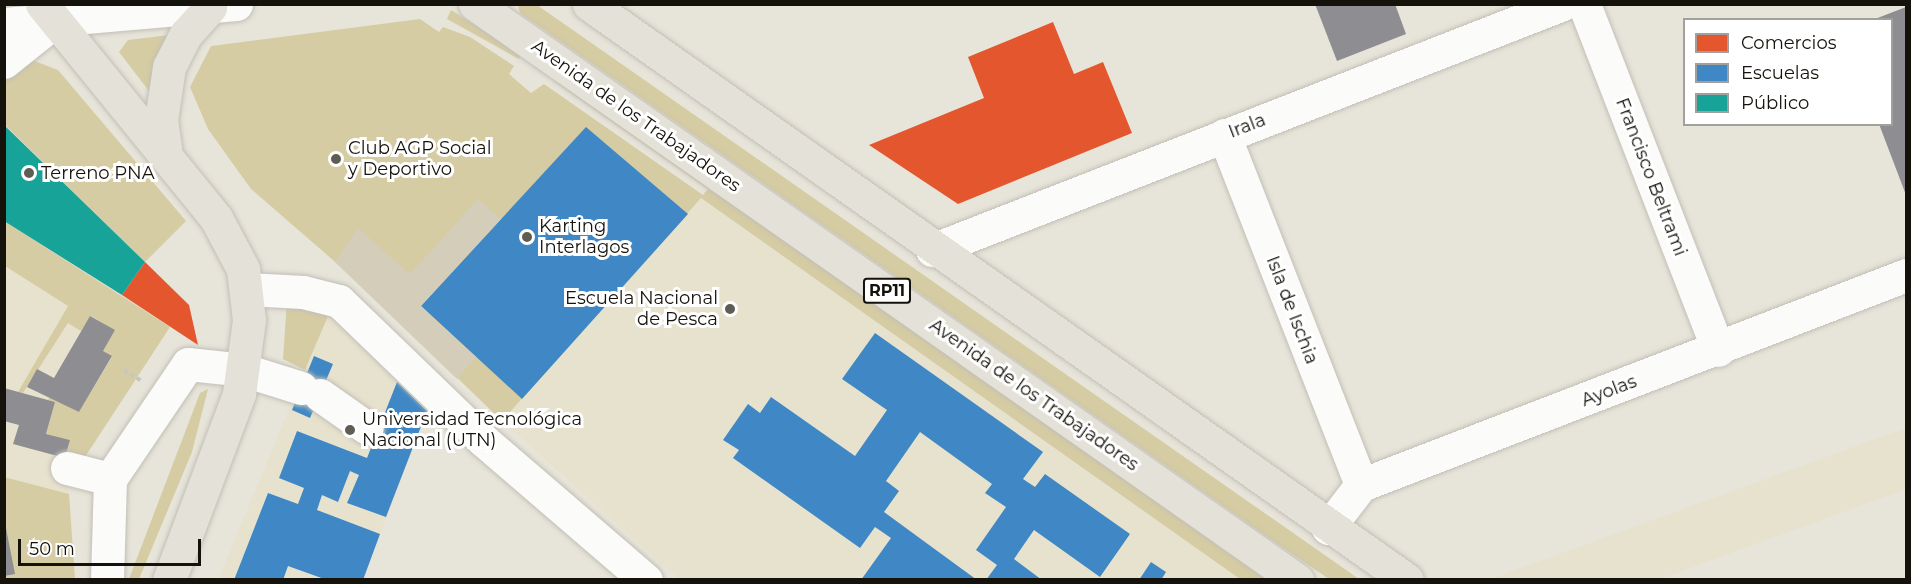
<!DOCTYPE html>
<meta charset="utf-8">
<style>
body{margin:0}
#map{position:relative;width:1911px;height:584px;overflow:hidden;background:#e7e4d9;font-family:Montserrat,sans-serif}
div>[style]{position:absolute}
.built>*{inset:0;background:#e7e2cd}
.green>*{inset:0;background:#d6cca3}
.shops>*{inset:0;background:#e4572e}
.schools>*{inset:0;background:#3f88c5}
.public>*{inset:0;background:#17a398}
.industry>*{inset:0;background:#8d8d92}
.building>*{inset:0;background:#d3cdb9}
.path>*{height:4px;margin-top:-2px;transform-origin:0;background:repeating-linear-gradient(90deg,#c7c6c2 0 4.5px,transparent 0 7.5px)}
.roads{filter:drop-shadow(0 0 2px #c2bfb7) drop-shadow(0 0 2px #c2bfb7)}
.minor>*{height:33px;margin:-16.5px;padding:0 16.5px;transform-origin:16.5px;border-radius:16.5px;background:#fbfbf9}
.major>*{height:33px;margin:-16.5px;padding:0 16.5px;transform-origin:16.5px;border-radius:16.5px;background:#e4e1d8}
.dots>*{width:16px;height:16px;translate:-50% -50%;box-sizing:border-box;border:3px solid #fff;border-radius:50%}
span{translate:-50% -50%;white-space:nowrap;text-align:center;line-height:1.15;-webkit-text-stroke:6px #fff;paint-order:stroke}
.shield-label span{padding:2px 4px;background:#fff;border:2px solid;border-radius:4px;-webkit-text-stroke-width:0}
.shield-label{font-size:16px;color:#14120b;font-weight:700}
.street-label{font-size:18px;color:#14120b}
.poi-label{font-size:18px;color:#14120b}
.left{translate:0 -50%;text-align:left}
.right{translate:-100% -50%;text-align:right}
.frame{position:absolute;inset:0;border:6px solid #14120b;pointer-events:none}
.legend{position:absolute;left:1683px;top:18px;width:210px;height:108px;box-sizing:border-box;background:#fff;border:2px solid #a1a09d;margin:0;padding:8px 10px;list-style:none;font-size:18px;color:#14120b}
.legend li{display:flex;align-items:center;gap:12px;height:30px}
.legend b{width:30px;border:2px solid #a1a09d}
.scale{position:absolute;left:18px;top:539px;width:183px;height:27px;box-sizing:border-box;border:3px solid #14120b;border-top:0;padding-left:8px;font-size:18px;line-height:21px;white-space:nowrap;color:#14120b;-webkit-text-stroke:4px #fff;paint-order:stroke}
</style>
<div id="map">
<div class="built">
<div style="clip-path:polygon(701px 198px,1240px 579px,679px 579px,502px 421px)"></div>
<div style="clip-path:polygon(4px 221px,158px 319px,66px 458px,75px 579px,5px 579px)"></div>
<div style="clip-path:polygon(328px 316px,427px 411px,363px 579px,218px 580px)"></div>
<div style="clip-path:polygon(1906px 428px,1906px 489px,1660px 579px,1491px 579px)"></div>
</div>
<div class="green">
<div style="clip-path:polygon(518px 5px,537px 5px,1359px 579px,1329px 579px,1276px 543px,520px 13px)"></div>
<div style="clip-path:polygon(451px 10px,521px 54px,519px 59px,447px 19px)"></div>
<div style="clip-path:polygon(420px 19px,439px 32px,443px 27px,470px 37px,514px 66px,509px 74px,531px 93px,544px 84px,703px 195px,708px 189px,554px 81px,560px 80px,1265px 579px,1240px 579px,701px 198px,502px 421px,356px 280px,251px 189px,208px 129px,190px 87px,211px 46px)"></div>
<div style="clip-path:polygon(169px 35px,149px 91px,119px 52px,128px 40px)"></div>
<div style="clip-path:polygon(32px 60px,58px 70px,186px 221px,145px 262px,5px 125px,4px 77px)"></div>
<div style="clip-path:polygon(4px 221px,170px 327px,85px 457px,66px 458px,70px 440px,46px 434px,55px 402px,48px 400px,51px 395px,79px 412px,112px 357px,103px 351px,114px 330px,91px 316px,81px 331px,68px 323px,23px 393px,18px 392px,68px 306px,5px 266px)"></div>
<div style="clip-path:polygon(287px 301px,328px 316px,305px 370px,283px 359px)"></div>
<div style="clip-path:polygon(208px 389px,192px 452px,139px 579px,129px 579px,200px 393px)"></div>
<div style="clip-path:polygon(4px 477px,69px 494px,75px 579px,5px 579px)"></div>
</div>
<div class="shops">
<div style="clip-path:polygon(1053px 22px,1074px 74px,1103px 62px,1132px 133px,958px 204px,869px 145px,984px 98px,968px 57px)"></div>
<div style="clip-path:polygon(145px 262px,189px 305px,198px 345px,122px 295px)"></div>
</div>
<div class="schools">
<div style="clip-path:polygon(586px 127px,688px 214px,522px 399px,421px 306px)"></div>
<div style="clip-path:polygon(875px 333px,1043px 452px,1023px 479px,1035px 487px,1045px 474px,1130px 534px,1100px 577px,1034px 530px,1014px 559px,1042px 580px,986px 580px,997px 565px,976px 550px,1006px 507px,985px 493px,992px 484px,920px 432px,886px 481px,899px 491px,884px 512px,977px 580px,861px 580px,891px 538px,875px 527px,860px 548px,733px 458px,739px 450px,723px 440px,748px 404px,760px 413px,771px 397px,855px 456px,887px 410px,842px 379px)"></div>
<div style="clip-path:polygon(314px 356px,333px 364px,310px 418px,292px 410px)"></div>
<div style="clip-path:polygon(397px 382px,427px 411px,386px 517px,347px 503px,359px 475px,350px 471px,338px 502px,322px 495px,317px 510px,380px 534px,363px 580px,327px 580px,288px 566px,283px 580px,234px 580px,268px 493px,298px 504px,304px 488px,279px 478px,297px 431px,367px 458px)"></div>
<div style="clip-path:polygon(1151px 562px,1166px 572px,1161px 580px,1139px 580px)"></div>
</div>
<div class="public">
<div style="clip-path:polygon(4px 125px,145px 262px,122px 295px,4px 221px)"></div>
</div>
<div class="industry">
<div style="clip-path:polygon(1315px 4px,1395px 4px,1406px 34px,1337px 61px)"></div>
<div style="clip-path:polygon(1906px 7px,1906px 195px,1879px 124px,1892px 124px,1892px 20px,1875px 19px)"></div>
<div style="clip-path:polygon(90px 316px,115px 330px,103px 351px,112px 356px,79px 412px,27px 387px,37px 369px,54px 378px)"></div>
<div style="clip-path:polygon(4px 388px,55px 402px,46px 434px,70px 440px,65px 458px,13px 444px,19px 425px,4px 421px)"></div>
<div style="clip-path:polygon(4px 518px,15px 574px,4px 576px)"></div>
</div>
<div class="building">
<div style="clip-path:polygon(478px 199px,501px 219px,421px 306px,476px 357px,457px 379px,335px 262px,358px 228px,410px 274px)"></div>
</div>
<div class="path">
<div style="left:124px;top:370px;width:22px;rotate:32deg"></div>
</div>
<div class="roads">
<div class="minor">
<div style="left:1584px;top:4px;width:371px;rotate:68.8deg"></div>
<div style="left:4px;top:24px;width:233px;rotate:-4.9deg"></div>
<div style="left:4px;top:62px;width:65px;rotate:-38.8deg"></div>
<div style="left:1224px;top:135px;width:376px;rotate:68.6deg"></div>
<div style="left:932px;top:250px;width:677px;rotate:-21.3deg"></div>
<div style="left:247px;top:289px;width:56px;rotate:3.1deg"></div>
<div style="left:303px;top:292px;width:37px;rotate:14deg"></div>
<div style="left:339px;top:301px;width:200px;rotate:44deg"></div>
<div style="left:483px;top:440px;width:215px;rotate:40.7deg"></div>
<div style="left:320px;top:395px;width:57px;rotate:35.1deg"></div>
<div style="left:67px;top:468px;width:44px;rotate:14.3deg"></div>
<div style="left:1328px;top:528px;width:54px;rotate:-52.5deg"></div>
<div style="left:1361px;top:485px;width:584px;rotate:-21.07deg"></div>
<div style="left:107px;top:580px;width:101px;rotate:-88.3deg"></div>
<div style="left:110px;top:479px;width:139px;rotate:-55.9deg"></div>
<div style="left:188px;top:364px;width:56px;rotate:6.1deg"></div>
<div style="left:244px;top:370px;width:60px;rotate:17.5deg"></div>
</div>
<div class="major">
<div style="left:42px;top:4px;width:276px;rotate:50.9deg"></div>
<div style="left:216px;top:218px;width:58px;rotate:62.1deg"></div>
<div style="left:243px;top:269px;width:51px;rotate:83.3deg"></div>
<div style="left:249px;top:320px;width:75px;rotate:97.7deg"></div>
<div style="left:239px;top:394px;width:199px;rotate:110.6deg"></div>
<div style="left:475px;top:4px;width:1004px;rotate:35.02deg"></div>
<div style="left:589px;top:4px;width:1000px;rotate:35.15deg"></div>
<div style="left:166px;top:155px;width:35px;rotate:-98deg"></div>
<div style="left:161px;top:120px;width:54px;rotate:-81.4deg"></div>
<div style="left:169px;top:67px;width:37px;rotate:-63deg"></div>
<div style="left:186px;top:34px;width:36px;rotate:-48deg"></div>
</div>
</div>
<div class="dots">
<div style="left:336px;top:159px;background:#5e5c53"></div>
<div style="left:29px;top:173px;background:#5e5c53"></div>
<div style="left:527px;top:237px;background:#5e5c53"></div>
<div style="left:730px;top:309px;background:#5e5c53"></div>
<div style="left:350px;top:430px;background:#5e5c53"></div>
</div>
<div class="shield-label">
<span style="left:887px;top:291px">RP11</span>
</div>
<div class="street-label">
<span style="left:636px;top:116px;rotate:35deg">Avenida de los Trabajadores</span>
<span style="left:1247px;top:126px;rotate:-21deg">Irala</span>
<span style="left:1651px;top:177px;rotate:69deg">Francisco Beltrami</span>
<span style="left:1292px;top:310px;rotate:69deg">Isla de Ischia</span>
<span style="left:1609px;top:391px;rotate:-21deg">Ayolas</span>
<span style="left:1034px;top:395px;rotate:35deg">Avenida de los Trabajadores</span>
</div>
<div class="poi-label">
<span class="left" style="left:348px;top:159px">Club AGP Social<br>y Deportivo</span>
<span class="left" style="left:41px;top:173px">Terreno PNA</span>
<span class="left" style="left:539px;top:237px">Karting<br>Interlagos</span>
<span class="right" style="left:718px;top:309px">Escuela Nacional<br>de Pesca</span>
<span class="left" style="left:362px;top:430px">Universidad Tecnológica<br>Nacional (UTN)</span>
</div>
<div class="frame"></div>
<ul class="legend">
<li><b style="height:16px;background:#e4572e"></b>Comercios</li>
<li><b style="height:16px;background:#3f88c5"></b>Escuelas</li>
<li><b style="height:16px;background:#17a398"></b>Público</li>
</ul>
<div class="scale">50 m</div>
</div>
